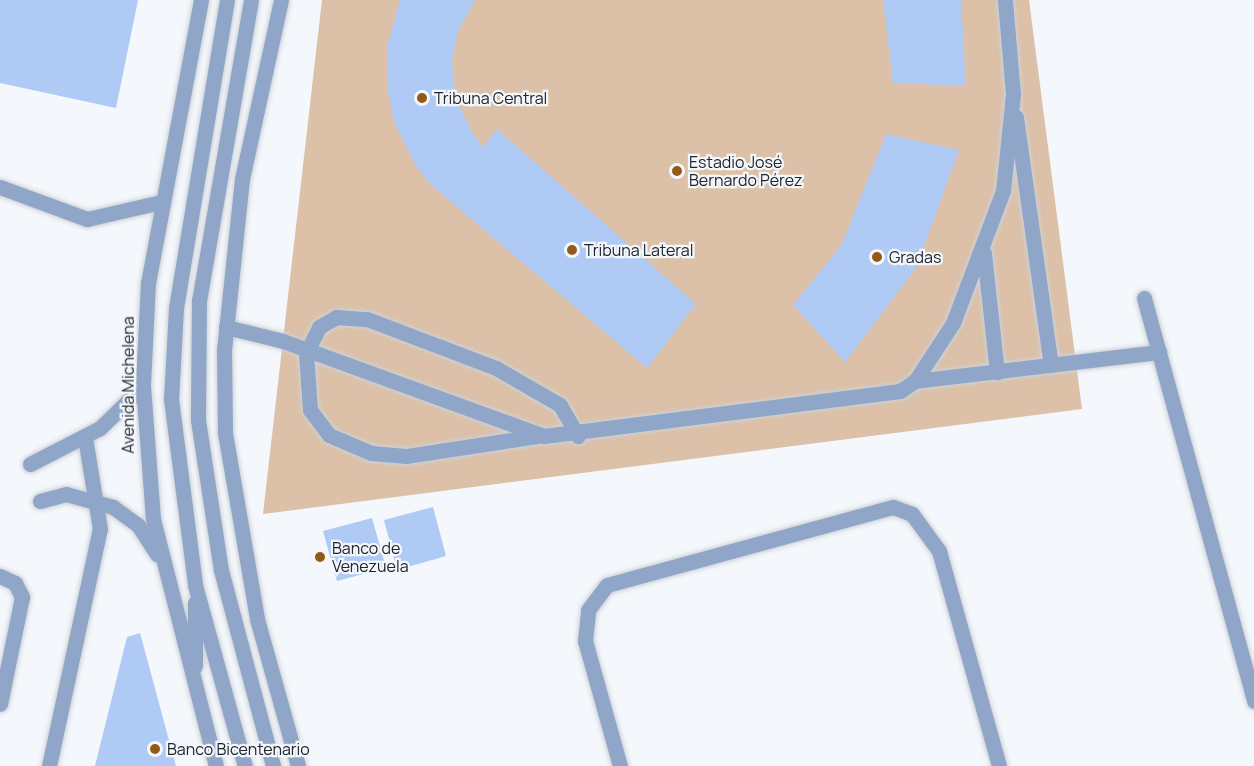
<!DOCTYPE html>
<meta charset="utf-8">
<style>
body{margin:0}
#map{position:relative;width:1254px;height:766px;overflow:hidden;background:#f4f7fb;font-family:Manrope,sans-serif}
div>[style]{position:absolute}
.green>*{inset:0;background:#dcc0a7}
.building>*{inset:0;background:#aecaf5}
.roads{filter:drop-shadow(0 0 2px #ced1d6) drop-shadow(0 0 2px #ced1d6)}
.minor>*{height:15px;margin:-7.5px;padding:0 7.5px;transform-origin:7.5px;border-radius:7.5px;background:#8fa6c9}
.dots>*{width:16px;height:16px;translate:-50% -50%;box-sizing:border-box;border:3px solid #f4f7fb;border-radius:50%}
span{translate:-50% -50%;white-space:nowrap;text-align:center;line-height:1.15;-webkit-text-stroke:4.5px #f4f7fb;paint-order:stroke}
.poi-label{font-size:16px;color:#20252d}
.left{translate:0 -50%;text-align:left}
.street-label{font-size:16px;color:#20252d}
</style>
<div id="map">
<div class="green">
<div style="clip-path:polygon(322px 0,1029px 0,1082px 409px,263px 514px)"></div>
</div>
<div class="building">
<div style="clip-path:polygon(0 0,138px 0,116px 108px,0 83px)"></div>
<div style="clip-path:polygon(400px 0,475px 0,458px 31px,452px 60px,455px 98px,472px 132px,483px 147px,497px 129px,696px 304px,647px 368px,431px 185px,416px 166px,394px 122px,387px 87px,388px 43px)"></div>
<div style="clip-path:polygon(883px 0,961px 0,966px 86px,893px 83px)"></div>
<div style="clip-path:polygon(886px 134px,959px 150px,916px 268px,845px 362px,793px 305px,841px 246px)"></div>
<div style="clip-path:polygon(433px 507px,446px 556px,397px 570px,384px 520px)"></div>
<div style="clip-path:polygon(372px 518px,386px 568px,337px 581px,323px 531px)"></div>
<div style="clip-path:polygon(140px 633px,176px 766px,95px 766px,127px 637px)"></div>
</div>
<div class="roads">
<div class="minor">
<div style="left:201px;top:0;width:287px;rotate:100.6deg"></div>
<div style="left:148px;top:282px;width:104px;rotate:92.8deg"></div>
<div style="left:143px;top:386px;width:133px;rotate:85.7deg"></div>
<div style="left:153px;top:519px;width:255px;rotate:75.7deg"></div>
<div style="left:227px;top:0;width:312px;rotate:99.4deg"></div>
<div style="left:176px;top:308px;width:91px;rotate:93.1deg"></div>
<div style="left:171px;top:399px;width:188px;rotate:82.6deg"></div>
<div style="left:195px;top:585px;width:188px;rotate:74.6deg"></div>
<div style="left:251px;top:0;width:304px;rotate:99.8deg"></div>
<div style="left:199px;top:300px;width:120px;rotate:90.5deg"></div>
<div style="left:198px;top:420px;width:152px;rotate:81.3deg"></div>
<div style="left:221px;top:570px;width:203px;rotate:75.1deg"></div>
<div style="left:281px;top:0;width:183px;rotate:102.3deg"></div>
<div style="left:242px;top:179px;width:172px;rotate:96deg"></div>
<div style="left:224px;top:350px;width:83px;rotate:89.3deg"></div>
<div style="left:225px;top:433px;width:189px;rotate:80.2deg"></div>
<div style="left:257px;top:619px;width:153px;rotate:74.4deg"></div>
<div style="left:1016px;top:117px;width:250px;rotate:82deg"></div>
<div style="left:0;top:187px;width:93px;rotate:20.2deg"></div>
<div style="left:87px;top:219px;width:76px;rotate:-12.9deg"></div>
<div style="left:984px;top:253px;width:120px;rotate:83.8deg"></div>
<div style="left:1144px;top:298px;width:418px;rotate:74.7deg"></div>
<div style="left:226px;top:327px;width:59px;rotate:13.8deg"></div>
<div style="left:283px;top:341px;width:278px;rotate:20deg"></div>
<div style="left:544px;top:436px;width:359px;rotate:-7.2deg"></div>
<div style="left:900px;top:391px;width:18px;rotate:-34deg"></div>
<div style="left:915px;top:381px;width:69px;rotate:-56.8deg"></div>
<div style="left:953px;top:323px;width:141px;rotate:-69.3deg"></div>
<div style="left:1003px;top:191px;width:98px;rotate:-84.1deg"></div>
<div style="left:1013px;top:94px;width:94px;rotate:-94.9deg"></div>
<div style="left:915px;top:381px;width:246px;rotate:-6.8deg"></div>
<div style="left:537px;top:436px;width:133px;rotate:171.3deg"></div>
<div style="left:406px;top:456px;width:35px;rotate:-175deg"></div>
<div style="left:371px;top:453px;width:46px;rotate:-156.8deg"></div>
<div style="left:329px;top:435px;width:31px;rotate:-127deg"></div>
<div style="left:310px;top:410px;width:57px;rotate:-94deg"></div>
<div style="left:306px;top:353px;width:29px;rotate:-63deg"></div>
<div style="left:319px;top:327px;width:20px;rotate:-30deg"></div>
<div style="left:336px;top:317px;width:31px;rotate:4deg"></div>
<div style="left:367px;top:319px;width:138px;rotate:20.8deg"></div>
<div style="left:496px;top:368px;width:74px;rotate:30deg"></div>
<div style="left:560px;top:405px;width:36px;rotate:60deg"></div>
<div style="left:30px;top:464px;width:79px;rotate:-27.2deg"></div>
<div style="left:100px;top:428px;width:60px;rotate:-44.3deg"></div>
<div style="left:40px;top:501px;width:27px;rotate:-15deg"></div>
<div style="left:66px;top:494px;width:49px;rotate:15.5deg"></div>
<div style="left:113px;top:507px;width:31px;rotate:36deg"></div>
<div style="left:138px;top:525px;width:35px;rotate:57deg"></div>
<div style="left:0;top:576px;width:17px;rotate:25deg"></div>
<div style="left:15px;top:583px;width:16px;rotate:63deg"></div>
<div style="left:22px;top:597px;width:109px;rotate:101.6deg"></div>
<div style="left:195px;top:666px;width:63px;rotate:-90deg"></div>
<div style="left:49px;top:766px;width:242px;rotate:-77.9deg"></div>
<div style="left:100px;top:529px;width:93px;rotate:-99.3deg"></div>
<div style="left:620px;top:766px;width:130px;rotate:-105.6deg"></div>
<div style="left:585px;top:641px;width:31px;rotate:-84deg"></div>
<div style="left:588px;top:610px;width:31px;rotate:-53deg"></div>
<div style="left:607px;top:585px;width:296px;rotate:-15.3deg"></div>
<div style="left:893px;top:507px;width:20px;rotate:20deg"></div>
<div style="left:912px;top:514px;width:46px;rotate:53.9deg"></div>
<div style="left:939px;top:551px;width:223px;rotate:74.4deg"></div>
</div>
</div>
<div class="dots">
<div style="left:422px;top:98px;background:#935916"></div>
<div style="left:677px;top:171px;background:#935916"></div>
<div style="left:572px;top:250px;background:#935916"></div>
<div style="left:877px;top:257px;background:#935916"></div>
<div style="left:320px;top:557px;background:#935916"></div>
<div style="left:155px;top:749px;background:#935916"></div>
</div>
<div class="poi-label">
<span class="left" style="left:434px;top:98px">Tribuna Central</span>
<span class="left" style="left:689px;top:171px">Estadio José<br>Bernardo Pérez</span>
<span class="left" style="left:584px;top:250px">Tribuna Lateral</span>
<span class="left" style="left:889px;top:257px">Gradas</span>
<span class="left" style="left:332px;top:557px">Banco de<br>Venezuela</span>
<span class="left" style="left:167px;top:749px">Banco Bicentenario</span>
</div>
<div class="street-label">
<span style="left:128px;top:385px;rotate:-90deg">Avenida Michelena</span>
</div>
</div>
